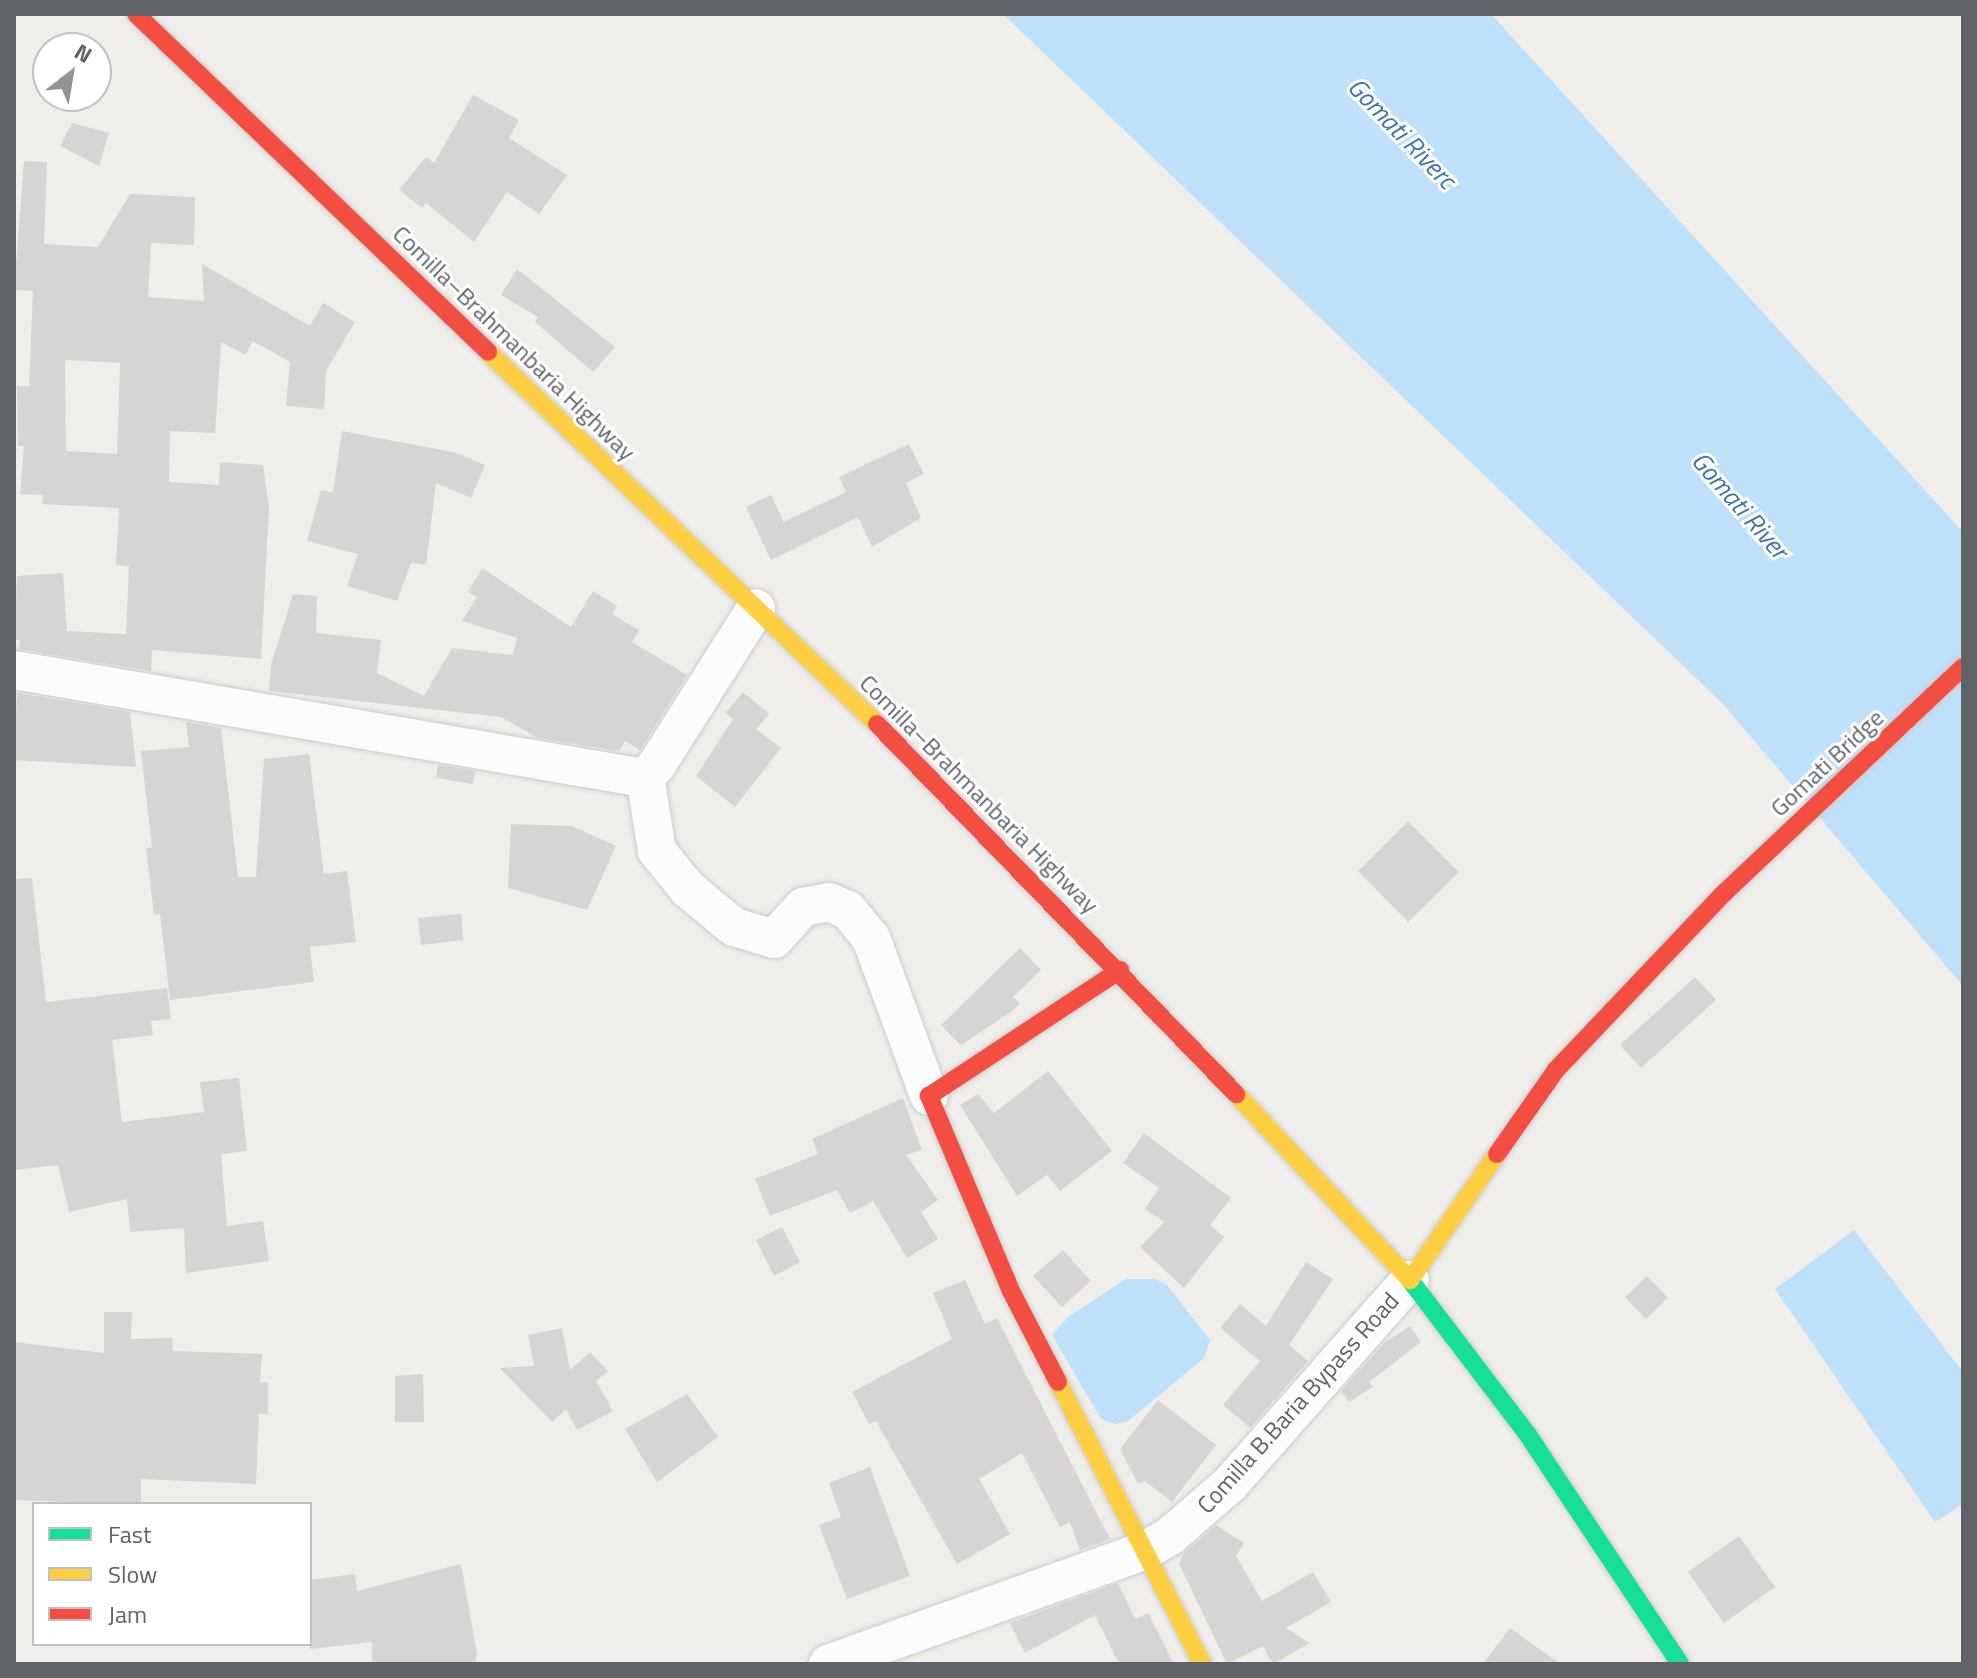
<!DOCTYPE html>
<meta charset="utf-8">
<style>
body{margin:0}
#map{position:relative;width:1977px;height:1678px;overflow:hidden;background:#efeeea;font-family:"Titillium Web",sans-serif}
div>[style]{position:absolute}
.water>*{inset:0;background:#bfe0f9}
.building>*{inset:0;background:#d6d5d3}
.roads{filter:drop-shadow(0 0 2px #cbcccc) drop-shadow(0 0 2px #cbcccc)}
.street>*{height:38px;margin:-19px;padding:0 19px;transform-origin:19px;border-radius:19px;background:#fdfcfc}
.fast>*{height:18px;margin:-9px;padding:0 9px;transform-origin:9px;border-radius:9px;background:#16e098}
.slow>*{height:18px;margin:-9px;padding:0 9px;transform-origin:9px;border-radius:9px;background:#ffcf43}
.jam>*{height:18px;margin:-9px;padding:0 9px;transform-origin:9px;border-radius:9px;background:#f24e42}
span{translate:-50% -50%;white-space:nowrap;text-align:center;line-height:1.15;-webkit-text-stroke:6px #fff;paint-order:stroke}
.street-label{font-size:24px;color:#5f6368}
.water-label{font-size:26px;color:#4174aa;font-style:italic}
.frame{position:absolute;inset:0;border:16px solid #5f6368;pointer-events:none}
.legend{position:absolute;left:32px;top:1502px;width:280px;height:144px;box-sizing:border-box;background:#fff;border:2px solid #bfc1c3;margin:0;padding:10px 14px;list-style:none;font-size:24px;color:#5f6368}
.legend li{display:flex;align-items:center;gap:16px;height:40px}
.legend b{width:40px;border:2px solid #bfc1c3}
.north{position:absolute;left:32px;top:32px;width:80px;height:80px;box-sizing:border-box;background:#fff;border:2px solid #bfc1c3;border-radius:50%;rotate:31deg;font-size:22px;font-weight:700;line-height:32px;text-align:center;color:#5f6368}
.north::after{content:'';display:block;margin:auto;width:28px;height:36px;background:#919496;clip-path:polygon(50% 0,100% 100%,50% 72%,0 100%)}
</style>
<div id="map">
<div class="water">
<div style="clip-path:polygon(1003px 14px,1491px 14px,1963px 532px,1963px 986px,1722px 703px)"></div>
<div style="clip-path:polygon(1854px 1230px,1963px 1372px,1963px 1504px,1935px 1522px,1775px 1289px)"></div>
<div style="clip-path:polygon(1126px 1279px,1155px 1279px,1167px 1285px,1210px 1340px,1204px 1358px,1127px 1422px,1115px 1424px,1101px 1419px,1052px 1335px,1068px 1317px)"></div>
</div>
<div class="building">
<div style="clip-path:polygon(473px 95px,519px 120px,509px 138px,567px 175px,539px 214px,507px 192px,474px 242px,426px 203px,422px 208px,399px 190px,426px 157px,434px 163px)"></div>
<div style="clip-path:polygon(72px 123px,109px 133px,99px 166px,60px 146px)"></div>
<div style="clip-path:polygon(evenodd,24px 161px,47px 162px,44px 244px,98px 247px,130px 194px,195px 197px,194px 245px,151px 243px,148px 297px,204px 301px,202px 264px,310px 326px,323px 303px,355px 322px,326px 371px,324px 409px,286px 406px,290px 362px,253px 341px,245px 355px,221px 342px,215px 433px,170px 431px,169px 482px,219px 485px,220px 462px,263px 465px,269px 508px,261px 659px,152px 650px,151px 671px,19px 649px,20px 640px,14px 640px,17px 576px,63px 573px,67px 631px,126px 634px,129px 566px,116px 565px,119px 508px,42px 504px,43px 495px,20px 494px,24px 446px,18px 446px,17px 386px,29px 386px,33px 291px,14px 290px,24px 161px,65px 360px,120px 363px,117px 454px,66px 451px,65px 360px)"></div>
<div style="clip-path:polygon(517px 269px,615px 347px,593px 372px,535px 322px,538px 317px,501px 295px)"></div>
<div style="clip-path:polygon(342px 431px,457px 453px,485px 465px,471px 498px,436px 483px,426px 565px,411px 563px,397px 601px,347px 586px,358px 554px,307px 541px,321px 490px,333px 493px)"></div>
<div style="clip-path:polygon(909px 444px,924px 474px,906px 483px,921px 518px,872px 547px,858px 517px,771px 560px,746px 507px,771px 495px,784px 522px,846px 492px,839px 477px)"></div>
<div style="clip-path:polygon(482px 568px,571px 627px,593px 591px,617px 606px,612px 614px,639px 630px,632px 642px,687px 675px,640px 750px,625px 741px,619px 751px,538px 738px,501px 717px,269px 691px,271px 665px,293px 594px,317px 596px,316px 633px,381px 640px,377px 673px,424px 696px,452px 648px,513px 655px,517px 638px,462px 621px,477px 597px,468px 592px)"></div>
<div style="clip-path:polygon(743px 692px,769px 714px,756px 729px,781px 748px,735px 807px,696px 776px,733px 719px,725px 713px)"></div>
<div style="clip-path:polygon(17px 693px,130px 712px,136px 767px,14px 760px)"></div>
<div style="clip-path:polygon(186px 722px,221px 728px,238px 877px,256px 877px,264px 759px,309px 754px,324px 874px,347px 871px,356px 942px,310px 947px,314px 982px,170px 1000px,160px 914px,154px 915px,146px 848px,152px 848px,141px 751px,189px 747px)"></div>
<div style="clip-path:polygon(438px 765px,475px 771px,473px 784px,436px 778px)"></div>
<div style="clip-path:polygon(1408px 821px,1459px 872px,1408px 922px,1358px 871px)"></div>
<div style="clip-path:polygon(511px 824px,572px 826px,616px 846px,587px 910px,508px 888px)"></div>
<div style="clip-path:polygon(32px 878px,46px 1002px,167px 988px,171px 1019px,151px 1021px,153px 1035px,112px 1040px,122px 1122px,204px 1112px,200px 1082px,239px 1078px,247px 1151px,221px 1154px,227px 1226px,263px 1221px,269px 1261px,186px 1273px,184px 1228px,130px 1232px,127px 1199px,69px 1212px,58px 1165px,14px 1170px,14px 879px)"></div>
<div style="clip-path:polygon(461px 914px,463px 940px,421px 945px,418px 918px)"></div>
<div style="clip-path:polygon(1020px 948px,1041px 970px,1013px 997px,1020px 1003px,1011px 1012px,961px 1045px,941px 1025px)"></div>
<div style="clip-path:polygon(1695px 977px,1716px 1000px,1641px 1068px,1620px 1045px)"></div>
<div style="clip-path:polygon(1048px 1071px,1112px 1151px,1060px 1191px,1047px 1175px,1017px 1196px,960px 1105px,978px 1094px,994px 1113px)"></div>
<div style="clip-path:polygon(903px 1098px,922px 1150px,906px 1155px,938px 1200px,921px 1212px,938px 1239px,907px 1258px,873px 1201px,850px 1213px,837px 1190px,770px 1216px,755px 1179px,818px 1154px,812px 1139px)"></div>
<div style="clip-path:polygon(1144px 1133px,1231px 1198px,1210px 1225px,1224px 1237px,1184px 1288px,1140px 1247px,1164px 1222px,1145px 1209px,1159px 1188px,1123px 1163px)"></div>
<div style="clip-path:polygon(782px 1227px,800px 1262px,774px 1276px,756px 1240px)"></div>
<div style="clip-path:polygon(1063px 1250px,1091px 1281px,1062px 1307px,1033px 1276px)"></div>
<div style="clip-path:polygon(1306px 1262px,1333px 1279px,1289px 1345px,1308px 1361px,1250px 1428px,1223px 1405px,1260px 1361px,1220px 1328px,1240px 1304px,1266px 1326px)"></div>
<div style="clip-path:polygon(1647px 1276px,1668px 1298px,1646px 1319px,1625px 1297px)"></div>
<div style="clip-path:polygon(965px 1280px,985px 1324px,997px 1318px,1110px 1539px,1080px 1550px,1070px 1522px,1060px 1527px,1022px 1453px,979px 1479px,1010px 1534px,957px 1564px,876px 1421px,869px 1424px,852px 1392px,952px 1339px,933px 1293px)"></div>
<div style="clip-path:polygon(104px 1312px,132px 1312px,131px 1339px,172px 1338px,173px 1351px,262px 1354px,260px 1382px,268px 1382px,268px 1414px,259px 1414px,256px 1484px,141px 1479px,141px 1504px,14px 1500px,14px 1342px,104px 1353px)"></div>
<div style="clip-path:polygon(1410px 1326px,1421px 1342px,1369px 1382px,1373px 1387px,1349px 1402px,1341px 1391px,1384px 1343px)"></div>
<div style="clip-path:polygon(562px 1328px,570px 1370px,590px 1352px,608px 1371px,596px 1381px,613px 1411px,577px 1430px,566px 1409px,552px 1422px,500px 1368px,534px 1366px,528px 1335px)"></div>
<div style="clip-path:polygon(423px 1374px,424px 1422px,395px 1422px,395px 1376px)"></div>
<div style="clip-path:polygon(687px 1394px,718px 1437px,657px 1482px,625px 1429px)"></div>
<div style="clip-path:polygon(1158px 1400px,1216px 1445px,1172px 1502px,1145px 1481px,1138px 1484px,1120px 1449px)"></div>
<div style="clip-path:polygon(870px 1467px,910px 1576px,847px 1599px,819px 1525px,841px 1517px,829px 1483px)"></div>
<div style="clip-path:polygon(1216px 1525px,1244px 1543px,1236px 1556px,1262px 1601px,1313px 1572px,1331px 1602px,1286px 1628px,1310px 1643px,1273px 1664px,1263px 1646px,1227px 1664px,1179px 1564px,1184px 1553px)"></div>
<div style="clip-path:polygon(1739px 1536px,1775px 1587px,1724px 1623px,1688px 1572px)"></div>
<div style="clip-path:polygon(461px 1564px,477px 1653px,475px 1664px,372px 1664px,372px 1642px,310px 1649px,310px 1580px,355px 1574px,357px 1591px)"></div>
<div style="clip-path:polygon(1118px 1583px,1135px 1619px,1148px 1613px,1174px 1664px,1119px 1664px,1095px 1615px,1025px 1653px,1010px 1623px)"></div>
<div style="clip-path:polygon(1510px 1628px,1560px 1664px,1483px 1664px)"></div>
</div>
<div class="roads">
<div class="street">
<div style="left:14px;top:670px;width:633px;rotate:9.73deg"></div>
<div style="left:638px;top:777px;width:10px;rotate:-11deg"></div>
<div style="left:648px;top:775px;width:16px;rotate:-50deg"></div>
<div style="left:658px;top:763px;width:183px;rotate:-57.7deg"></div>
<div style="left:645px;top:776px;width:76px;rotate:80.9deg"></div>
<div style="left:657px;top:851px;width:49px;rotate:50.8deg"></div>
<div style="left:688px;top:889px;width:60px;rotate:39.6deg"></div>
<div style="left:734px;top:927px;width:42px;rotate:16.7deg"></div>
<div style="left:774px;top:939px;width:43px;rotate:-47.8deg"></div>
<div style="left:803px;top:907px;width:26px;rotate:-11deg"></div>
<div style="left:829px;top:902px;width:21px;rotate:23deg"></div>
<div style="left:848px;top:910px;width:36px;rotate:51deg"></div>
<div style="left:871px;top:938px;width:168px;rotate:69.8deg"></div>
<div style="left:828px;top:1664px;width:338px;rotate:-19.7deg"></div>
<div style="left:1146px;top:1550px;width:28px;rotate:-30deg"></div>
<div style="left:1170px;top:1536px;width:79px;rotate:-40.9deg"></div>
<div style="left:1230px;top:1484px;width:272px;rotate:-48.6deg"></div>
</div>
<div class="fast">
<div style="left:1410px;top:1280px;width:195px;rotate:52.7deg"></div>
<div style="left:1528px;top:1435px;width:275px;rotate:56.4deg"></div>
</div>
<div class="slow">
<div style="left:488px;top:352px;width:538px;rotate:43.72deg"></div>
<div style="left:1236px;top:1094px;width:255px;rotate:46.9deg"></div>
<div style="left:1410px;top:1280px;width:153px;rotate:-55.4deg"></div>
<div style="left:1058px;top:1382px;width:317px;rotate:62.9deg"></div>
</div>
<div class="jam">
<div style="left:136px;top:14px;width:488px;rotate:43.8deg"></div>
<div style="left:877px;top:724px;width:516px;rotate:45.86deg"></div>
<div style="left:1497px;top:1154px;width:103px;rotate:-54.9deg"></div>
<div style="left:1556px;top:1070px;width:243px;rotate:-46.5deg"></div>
<div style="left:1723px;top:894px;width:330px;rotate:-43.4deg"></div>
<div style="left:1058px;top:1382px;width:102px;rotate:-117.3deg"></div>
<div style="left:1011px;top:1291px;width:212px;rotate:-112.8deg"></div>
<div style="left:929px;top:1096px;width:229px;rotate:-33.4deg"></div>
</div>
</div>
<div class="street-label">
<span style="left:514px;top:343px;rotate:44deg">Comilla–Brahmanbaria Highway</span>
<span style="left:1827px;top:763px;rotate:-43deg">Gomati Bridge</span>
<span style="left:979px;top:794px;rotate:45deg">Comilla–Brahmanbaria Highway</span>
<span style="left:1298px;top:1403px;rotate:-48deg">Comilla B.Baria Bypass Road</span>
</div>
<div class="water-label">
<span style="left:1402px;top:133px;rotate:46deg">Gomati Riverc</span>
<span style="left:1740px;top:505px;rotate:49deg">Gomati River</span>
</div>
<div class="frame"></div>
<ul class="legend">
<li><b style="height:10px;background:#16e098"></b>Fast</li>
<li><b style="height:10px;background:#ffcf43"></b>Slow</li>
<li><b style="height:10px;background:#f24e42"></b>Jam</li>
</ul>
<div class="north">N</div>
</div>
